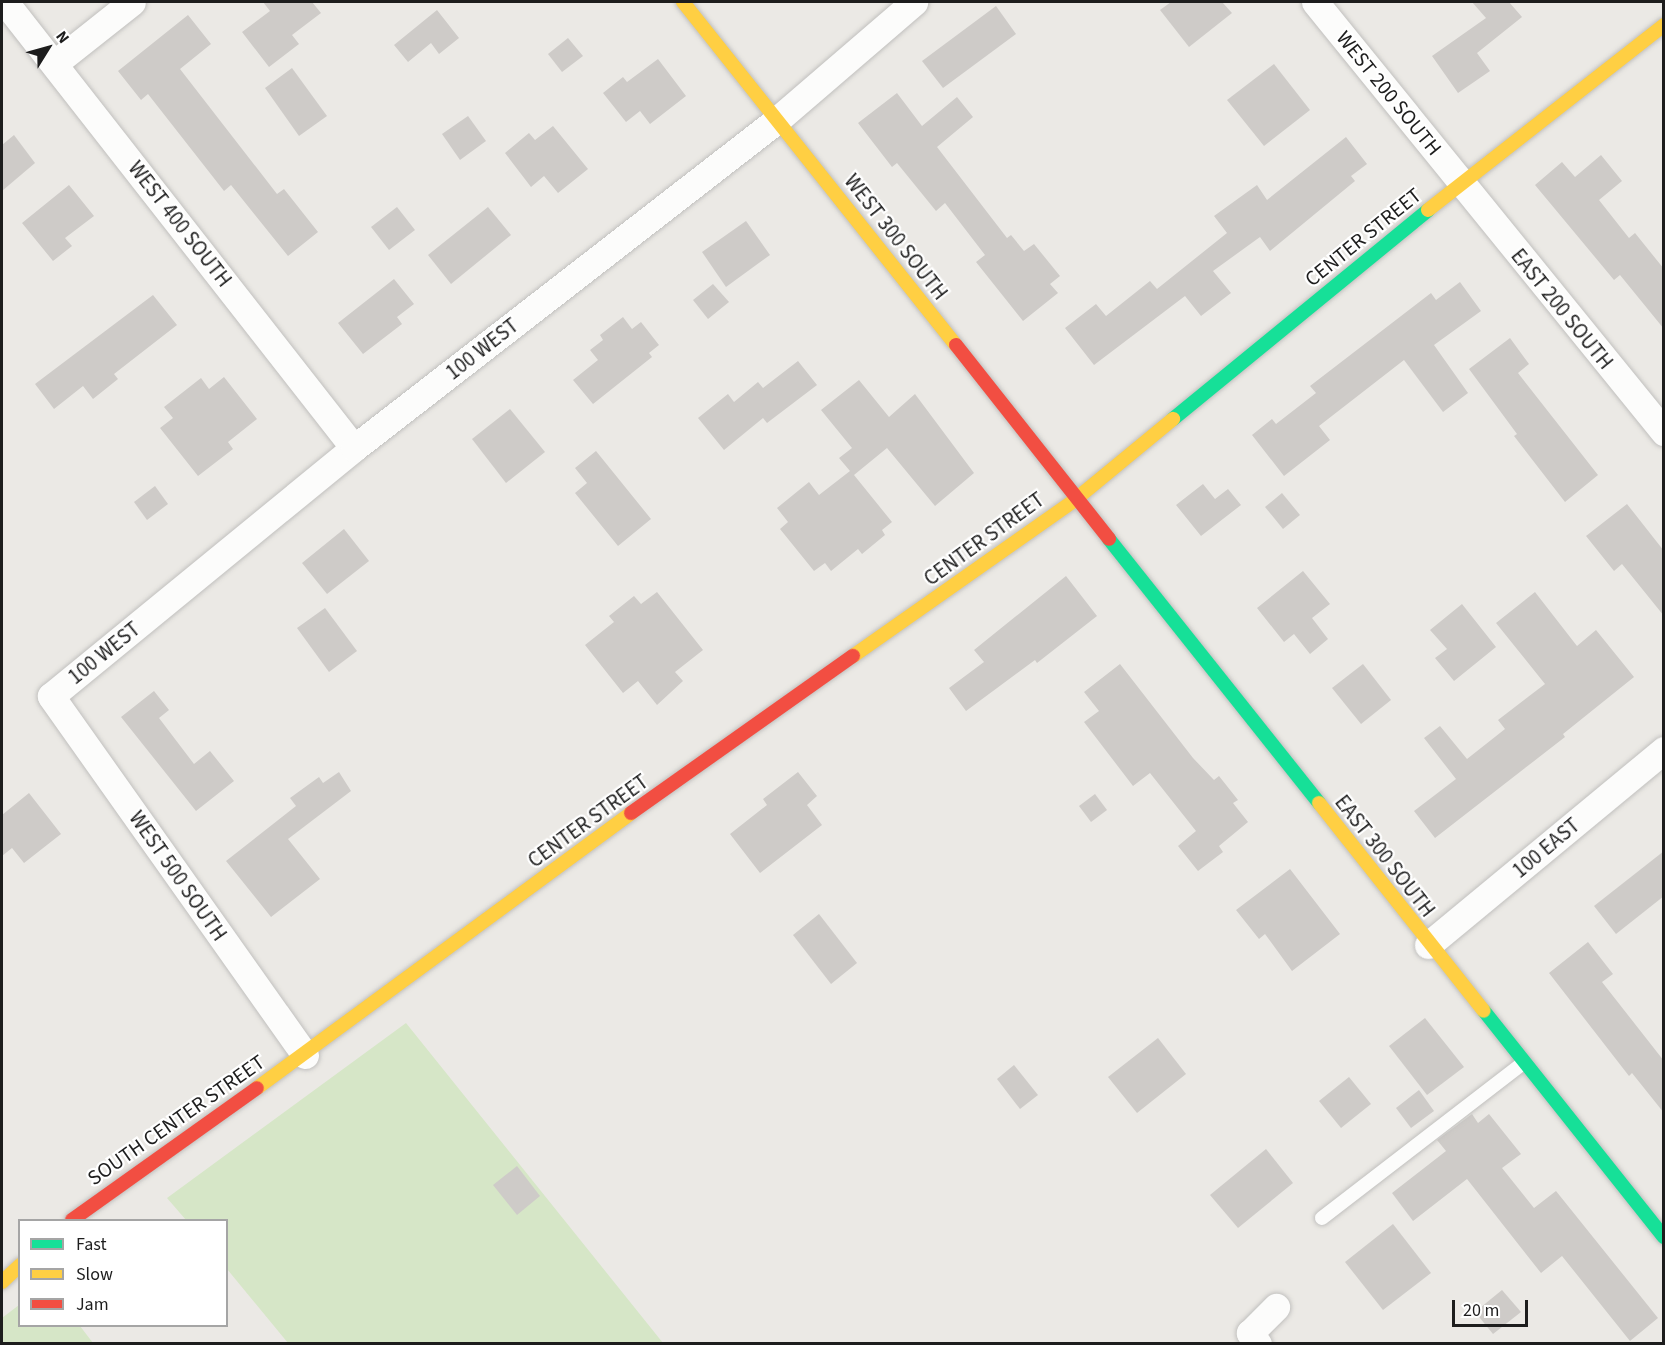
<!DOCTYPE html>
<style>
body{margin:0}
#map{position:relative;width:1665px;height:1345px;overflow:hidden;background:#ebe9e5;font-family:"Source Sans 3",sans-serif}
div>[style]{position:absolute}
.grass>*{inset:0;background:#d6e6c7}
.building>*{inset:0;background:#cecbc8}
.roads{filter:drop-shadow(0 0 2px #c1c0be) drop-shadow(0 0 2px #c1c0be)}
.lane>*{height:14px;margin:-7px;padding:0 7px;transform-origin:7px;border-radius:7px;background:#fcfcfb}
.street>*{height:27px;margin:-13.5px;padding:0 13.5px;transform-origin:13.5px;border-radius:13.5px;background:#fcfcfb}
.fast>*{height:14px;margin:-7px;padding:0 7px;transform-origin:7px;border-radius:7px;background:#16e098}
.slow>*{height:14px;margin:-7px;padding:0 7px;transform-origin:7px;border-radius:7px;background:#ffcf43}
.jam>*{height:14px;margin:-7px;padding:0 7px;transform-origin:7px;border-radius:7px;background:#f24e42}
span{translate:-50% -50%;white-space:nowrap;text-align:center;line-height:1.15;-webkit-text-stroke:4.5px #fff;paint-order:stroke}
.street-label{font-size:21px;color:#1d1d1d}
.frame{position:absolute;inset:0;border:3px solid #1d1d1d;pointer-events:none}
.legend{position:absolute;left:18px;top:1219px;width:210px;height:108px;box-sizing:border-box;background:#fff;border:2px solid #a5a5a5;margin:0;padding:8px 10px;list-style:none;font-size:18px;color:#1d1d1d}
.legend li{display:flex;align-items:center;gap:12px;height:30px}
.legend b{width:30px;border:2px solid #a5a5a5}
.north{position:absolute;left:18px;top:18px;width:60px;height:60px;-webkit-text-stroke:4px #fff;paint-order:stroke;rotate:53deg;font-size:16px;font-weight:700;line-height:24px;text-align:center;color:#1d1d1d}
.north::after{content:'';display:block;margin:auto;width:21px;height:27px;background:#1d1d1d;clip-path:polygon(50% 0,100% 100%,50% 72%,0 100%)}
.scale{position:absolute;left:1452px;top:1300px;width:76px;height:27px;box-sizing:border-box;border:3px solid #1d1d1d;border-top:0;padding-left:8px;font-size:18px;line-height:21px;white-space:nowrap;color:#1d1d1d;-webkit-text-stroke:4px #fff;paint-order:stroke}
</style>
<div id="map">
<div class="grass">
<div style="clip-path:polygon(406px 1023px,663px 1343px,288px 1343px,227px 1269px,226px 1220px,186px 1220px,167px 1198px)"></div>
<div style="clip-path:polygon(19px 1305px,20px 1326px,80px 1326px,93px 1343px,2px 1343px,2px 1318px)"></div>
</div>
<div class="building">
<div style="clip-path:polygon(263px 2px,312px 2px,321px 13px,292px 35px,299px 44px,269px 67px,242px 32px,270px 11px)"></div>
<div style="clip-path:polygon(1171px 2px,1222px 2px,1232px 13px,1189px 47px,1160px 10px)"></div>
<div style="clip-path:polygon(1472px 2px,1509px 2px,1522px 17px,1477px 53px,1490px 71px,1458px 93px,1432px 56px,1486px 18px)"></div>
<div style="clip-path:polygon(996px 6px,1016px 34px,943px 88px,922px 61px)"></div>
<div style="clip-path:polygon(437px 10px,459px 38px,439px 54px,431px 43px,408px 62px,394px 45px)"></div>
<div style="clip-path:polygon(188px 15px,211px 44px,180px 69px,277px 194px,284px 189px,318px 232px,288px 256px,231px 185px,224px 191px,148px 94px,141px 100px,118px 71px)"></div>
<div style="clip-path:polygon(568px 38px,583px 56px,562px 72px,548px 54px)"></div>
<div style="clip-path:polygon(658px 59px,686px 96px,650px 124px,640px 111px,626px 122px,603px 93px,623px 77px,627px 82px)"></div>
<div style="clip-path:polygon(1274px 64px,1310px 110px,1264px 146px,1227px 100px)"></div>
<div style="clip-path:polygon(292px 68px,327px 116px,299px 136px,265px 88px)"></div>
<div style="clip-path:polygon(897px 93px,922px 126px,957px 97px,973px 117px,937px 147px,1007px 238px,1011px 235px,1024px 251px,1034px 244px,1060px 276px,1050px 284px,1058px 293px,1023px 321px,976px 262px,985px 255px,945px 203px,936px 211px,897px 163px,892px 167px,858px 123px)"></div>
<div style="clip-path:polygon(468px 116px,486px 141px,460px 160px,442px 134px)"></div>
<div style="clip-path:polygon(553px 126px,588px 169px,558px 193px,544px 176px,531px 187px,505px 153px,529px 133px,535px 140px)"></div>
<div style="clip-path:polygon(14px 135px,35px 163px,2px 191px,2px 145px)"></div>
<div style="clip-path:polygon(1346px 137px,1367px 164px,1351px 176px,1355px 181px,1270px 251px,1260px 237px,1213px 271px,1231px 293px,1201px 316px,1185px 296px,1094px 365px,1065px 328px,1096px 304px,1106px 316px,1150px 281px,1157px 289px,1227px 233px,1214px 216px,1257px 185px,1267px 200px)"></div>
<div style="clip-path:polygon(1601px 155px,1622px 181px,1599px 200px,1629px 238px,1635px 233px,1664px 269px,1664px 329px,1620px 275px,1614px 280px,1535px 185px,1562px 162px,1575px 177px)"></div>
<div style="clip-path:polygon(69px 185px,94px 216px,65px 238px,72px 246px,53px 261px,22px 223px)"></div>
<div style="clip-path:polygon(397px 207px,415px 230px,389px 250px,371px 227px)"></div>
<div style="clip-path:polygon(488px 207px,511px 235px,451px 284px,428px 255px)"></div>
<div style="clip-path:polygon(746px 221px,770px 255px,726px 287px,702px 252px)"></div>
<div style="clip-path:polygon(394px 279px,414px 304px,397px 317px,402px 324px,363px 354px,338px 323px)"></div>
<div style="clip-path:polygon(1460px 282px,1481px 311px,1434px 345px,1468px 393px,1443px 412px,1404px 360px,1319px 426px,1330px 440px,1284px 476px,1252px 435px,1272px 419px,1276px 424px,1316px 393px,1310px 386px,1431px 293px,1436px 300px)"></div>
<div style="clip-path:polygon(713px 284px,729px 302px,708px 319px,693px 300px)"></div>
<div style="clip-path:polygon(153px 295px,177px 325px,114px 374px,118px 379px,93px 399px,83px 386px,54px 409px,35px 384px)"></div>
<div style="clip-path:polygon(623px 317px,632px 329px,641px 322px,659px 345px,649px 353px,652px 357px,593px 404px,573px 380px,598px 360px,590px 350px,603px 340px,600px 335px)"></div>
<div style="clip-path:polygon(1510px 338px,1529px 364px,1518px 373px,1598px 475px,1565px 502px,1514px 436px,1517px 434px,1469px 369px)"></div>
<div style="clip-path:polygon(798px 361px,817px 385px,767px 423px,763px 418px,724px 450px,698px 418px,728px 394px,734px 402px,758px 382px,763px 388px)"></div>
<div style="clip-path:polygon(224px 377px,257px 419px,228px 442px,233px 449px,198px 476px,160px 428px,173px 418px,164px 407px,201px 378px,209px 389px)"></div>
<div style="clip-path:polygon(859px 380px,889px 417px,915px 394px,974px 473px,935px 506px,887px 448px,854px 475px,892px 522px,882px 530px,885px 535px,862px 554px,858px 549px,831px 571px,825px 563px,814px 571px,780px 529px,788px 522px,777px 508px,809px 482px,819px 495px,850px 471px,839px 458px,852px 448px,821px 410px)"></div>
<div style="clip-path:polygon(510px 409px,545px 452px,506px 483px,472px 439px)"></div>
<div style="clip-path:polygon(596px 451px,651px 519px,618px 546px,575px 493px,587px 483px,575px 468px)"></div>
<div style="clip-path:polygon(1203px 484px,1215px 499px,1228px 489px,1241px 505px,1201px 536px,1176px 505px)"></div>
<div style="clip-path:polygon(155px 486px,168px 504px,147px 520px,134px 502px)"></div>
<div style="clip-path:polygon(1282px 493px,1300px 515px,1283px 529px,1265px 507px)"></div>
<div style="clip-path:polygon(1627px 504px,1664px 551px,1664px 616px,1622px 564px,1614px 571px,1586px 536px)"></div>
<div style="clip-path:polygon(344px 529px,369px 561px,327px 594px,302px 563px)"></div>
<div style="clip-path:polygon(1303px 571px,1330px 604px,1312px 618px,1328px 639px,1310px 654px,1294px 634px,1284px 642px,1257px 608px)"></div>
<div style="clip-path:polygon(1066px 576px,1097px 616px,1037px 663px,1035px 660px,966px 711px,949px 688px,984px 662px,974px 650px)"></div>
<div style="clip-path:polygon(657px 592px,703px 650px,675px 672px,683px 681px,657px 705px,638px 681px,623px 693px,585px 645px,614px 622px,609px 616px,634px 596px,641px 604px)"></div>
<div style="clip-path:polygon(1535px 592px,1577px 646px,1596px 630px,1634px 677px,1563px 734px,1565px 737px,1435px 838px,1414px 811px,1456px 779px,1424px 738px,1440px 726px,1467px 759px,1505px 729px,1498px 720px,1545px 684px,1496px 623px)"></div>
<div style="clip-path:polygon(1462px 604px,1496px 647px,1454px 681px,1435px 658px,1447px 649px,1430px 630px)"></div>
<div style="clip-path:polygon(325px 608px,357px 651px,329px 672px,297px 628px)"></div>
<div style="clip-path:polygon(1120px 664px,1193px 758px,1214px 780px,1219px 776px,1238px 800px,1233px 803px,1248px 822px,1219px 846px,1223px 852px,1198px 871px,1178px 846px,1196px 831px,1150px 773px,1133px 786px,1084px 722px,1099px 711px,1084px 692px)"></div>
<div style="clip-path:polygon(1363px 664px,1391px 700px,1361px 724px,1332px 688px)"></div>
<div style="clip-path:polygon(154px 691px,169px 710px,159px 718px,194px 764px,210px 751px,234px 781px,196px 811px,121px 717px)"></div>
<div style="clip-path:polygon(339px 772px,351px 791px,288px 839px,320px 879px,271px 917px,226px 861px,296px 806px,290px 798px,319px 777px,323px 783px)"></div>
<div style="clip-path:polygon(798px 772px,817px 796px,807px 805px,822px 825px,760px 873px,730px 834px,767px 805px,763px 799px)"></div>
<div style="clip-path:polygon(29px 793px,61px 834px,24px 863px,12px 848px,2px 856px,2px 815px)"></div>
<div style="clip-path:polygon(1095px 794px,1107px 810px,1091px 822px,1079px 806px)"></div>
<div style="clip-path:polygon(1664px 851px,1664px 896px,1616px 934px,1594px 906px)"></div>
<div style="clip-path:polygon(1290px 869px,1340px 934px,1292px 971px,1265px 934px,1259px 939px,1236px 910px)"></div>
<div style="clip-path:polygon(819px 914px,857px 963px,831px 984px,793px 935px)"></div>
<div style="clip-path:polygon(1588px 942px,1613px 974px,1602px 982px,1664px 1061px,1664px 1113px,1632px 1073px,1629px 1076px,1549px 973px)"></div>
<div style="clip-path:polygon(1425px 1018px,1464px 1067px,1427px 1095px,1389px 1046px)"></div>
<div style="clip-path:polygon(1158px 1038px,1186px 1074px,1137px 1113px,1108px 1077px)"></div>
<div style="clip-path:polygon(1014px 1065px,1038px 1095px,1020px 1109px,997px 1079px)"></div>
<div style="clip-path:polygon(1349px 1077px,1371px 1104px,1341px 1128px,1319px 1101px)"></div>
<div style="clip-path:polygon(1419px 1090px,1434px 1111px,1411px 1128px,1396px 1108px)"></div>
<div style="clip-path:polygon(1472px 1114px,1478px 1123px,1489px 1114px,1521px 1154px,1502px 1168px,1534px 1208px,1556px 1191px,1658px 1318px,1630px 1341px,1562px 1256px,1541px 1273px,1467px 1179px,1413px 1221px,1392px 1193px,1446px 1151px,1437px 1140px)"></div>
<div style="clip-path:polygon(1266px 1149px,1293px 1183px,1238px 1228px,1210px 1195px)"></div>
<div style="clip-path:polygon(517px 1166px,540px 1196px,517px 1215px,493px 1185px)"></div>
<div style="clip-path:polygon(1393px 1224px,1431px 1273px,1383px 1310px,1345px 1262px)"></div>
<div style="clip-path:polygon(1502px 1290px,1521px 1312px,1493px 1334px,1475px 1312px)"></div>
</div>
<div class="roads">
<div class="lane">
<div style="left:1322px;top:1218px;width:254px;rotate:-37.6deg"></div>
</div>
<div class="street">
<div style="left:5px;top:2px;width:566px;rotate:51.96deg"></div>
<div style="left:1315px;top:2px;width:554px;rotate:50.94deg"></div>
<div style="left:55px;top:63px;width:98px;rotate:-38.4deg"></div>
<div style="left:1428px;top:945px;width:306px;rotate:-39.6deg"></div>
<div style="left:305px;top:1055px;width:440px;rotate:-125.3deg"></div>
<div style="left:51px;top:696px;width:392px;rotate:-39.3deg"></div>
<div style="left:354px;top:448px;width:535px;rotate:-37.79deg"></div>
<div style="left:777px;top:120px;width:181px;rotate:-40.7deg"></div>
<div style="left:1258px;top:1344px;width:14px;rotate:-126deg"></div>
<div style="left:1250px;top:1333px;width:37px;rotate:-45deg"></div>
</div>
<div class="fast">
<div style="left:1173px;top:419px;width:330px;rotate:-39.3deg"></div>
<div style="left:1109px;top:539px;width:337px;rotate:51.5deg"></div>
<div style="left:1484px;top:1011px;width:289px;rotate:51.5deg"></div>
</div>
<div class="slow">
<div style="left:683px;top:2px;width:438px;rotate:51.5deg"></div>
<div style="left:1428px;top:210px;width:300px;rotate:-38.1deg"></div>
<div style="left:853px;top:656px;width:273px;rotate:-35.1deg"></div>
<div style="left:1076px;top:499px;width:126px;rotate:-39.5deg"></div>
<div style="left:1319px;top:803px;width:265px;rotate:51.6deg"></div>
<div style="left:257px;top:1088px;width:464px;rotate:-36.3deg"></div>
<div style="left:2px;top:1282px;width:25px;rotate:-43deg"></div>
</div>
<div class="jam">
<div style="left:956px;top:345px;width:247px;rotate:51.7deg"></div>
<div style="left:631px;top:813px;width:272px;rotate:-35.3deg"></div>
<div style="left:72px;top:1220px;width:227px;rotate:-35.5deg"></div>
</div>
</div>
<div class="street-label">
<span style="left:1389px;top:93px;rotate:51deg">WEST 200 SOUTH</span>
<span style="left:180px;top:224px;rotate:52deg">WEST 400 SOUTH</span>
<span style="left:896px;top:237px;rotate:52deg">WEST 300 SOUTH</span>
<span style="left:1363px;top:237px;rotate:-39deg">CENTER STREET</span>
<span style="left:1562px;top:309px;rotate:51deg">EAST 200 SOUTH</span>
<span style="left:482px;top:349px;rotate:-38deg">100 WEST</span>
<span style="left:984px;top:539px;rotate:-36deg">CENTER STREET</span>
<span style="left:104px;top:653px;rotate:-39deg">100 WEST</span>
<span style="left:588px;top:821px;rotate:-36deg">CENTER STREET</span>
<span style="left:1546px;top:848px;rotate:-40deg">100 EAST</span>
<span style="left:1385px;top:856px;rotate:52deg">EAST 300 SOUTH</span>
<span style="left:178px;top:876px;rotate:55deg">WEST 500 SOUTH</span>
<span style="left:176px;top:1120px;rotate:-35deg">SOUTH CENTER STREET</span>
</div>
<div class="frame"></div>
<ul class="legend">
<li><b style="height:8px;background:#16e098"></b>Fast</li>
<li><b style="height:8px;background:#ffcf43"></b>Slow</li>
<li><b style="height:8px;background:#f24e42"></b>Jam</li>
</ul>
<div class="north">N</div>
<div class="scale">20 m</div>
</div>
